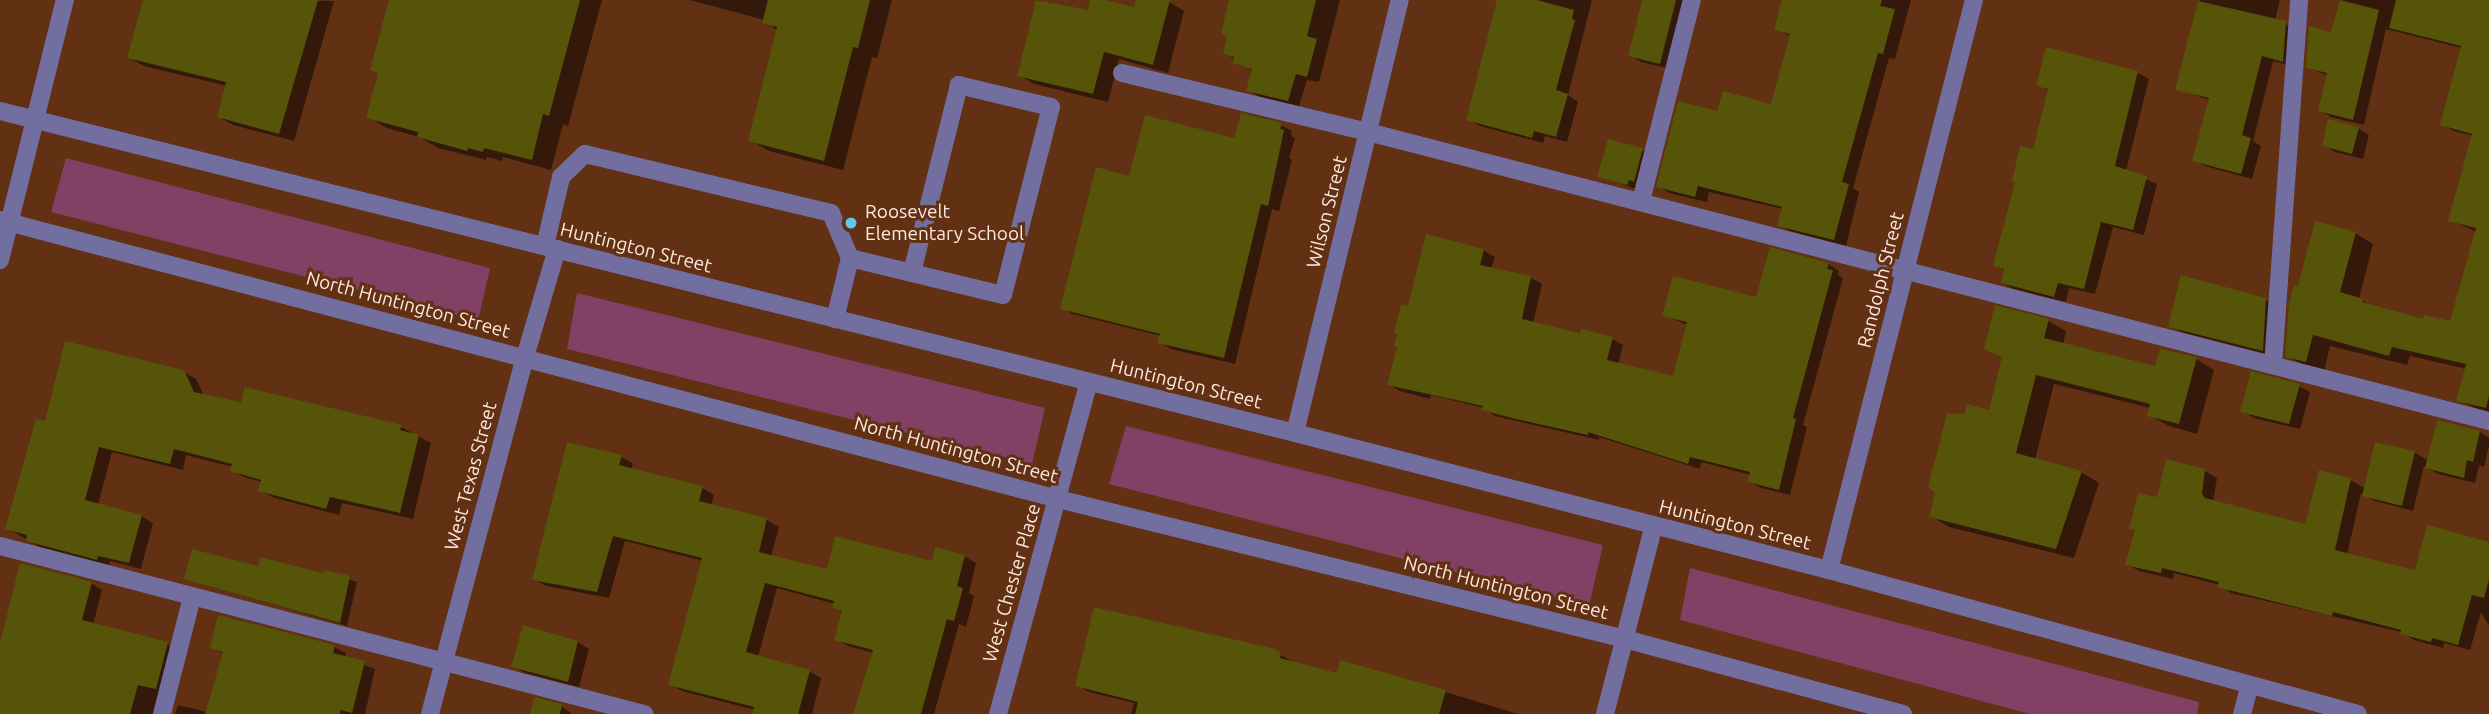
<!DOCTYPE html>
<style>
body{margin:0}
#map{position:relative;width:2489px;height:714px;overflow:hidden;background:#623013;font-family:Ubuntu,sans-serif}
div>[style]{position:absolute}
.green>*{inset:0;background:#814064}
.shadow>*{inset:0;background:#0007}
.building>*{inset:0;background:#565409}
.service>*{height:18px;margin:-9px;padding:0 9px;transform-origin:9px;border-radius:9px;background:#736ea0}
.minor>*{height:18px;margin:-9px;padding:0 9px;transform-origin:9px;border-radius:9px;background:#736ea0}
.tertiary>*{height:18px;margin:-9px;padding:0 9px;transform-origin:9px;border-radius:9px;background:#736ea0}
.dots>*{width:19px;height:19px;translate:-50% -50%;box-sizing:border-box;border:4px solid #623013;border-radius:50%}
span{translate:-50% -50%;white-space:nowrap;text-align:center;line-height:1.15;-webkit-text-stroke:6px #623013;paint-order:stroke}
.poi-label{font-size:19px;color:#fbe8de}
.left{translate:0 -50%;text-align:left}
.street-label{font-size:19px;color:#fbe8de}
</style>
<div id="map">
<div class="green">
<div style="clip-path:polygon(66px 158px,490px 268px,478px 321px,51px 212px)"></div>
<div style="clip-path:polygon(577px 293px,1045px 408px,1032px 464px,567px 349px)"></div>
<div style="clip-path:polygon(1126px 426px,1603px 545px,1589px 606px,1109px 484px)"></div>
<div style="clip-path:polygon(1690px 568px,2199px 702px,2197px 714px,2030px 714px,1680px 620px)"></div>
</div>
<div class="shadow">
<div style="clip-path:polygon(145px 0,334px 1px,294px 141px,233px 125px,219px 117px,227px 86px,144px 66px,129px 58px)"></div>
<div style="clip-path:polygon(391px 0,602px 0,568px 126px,563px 124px,551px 170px,503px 157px,502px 161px,487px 157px,486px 160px,438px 148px,419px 137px,387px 128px,368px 117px,379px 74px)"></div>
<div style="clip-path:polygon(690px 0,892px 0,877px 58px,872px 57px,843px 170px,769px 151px,750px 140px,778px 31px,764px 20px)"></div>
<div style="clip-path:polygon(1037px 0,1089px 12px,1091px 0,1135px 9px,1138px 0,1169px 2px,1184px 11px,1168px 73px,1119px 59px,1108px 102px,1034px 84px,1019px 75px)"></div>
<div style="clip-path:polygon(1234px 0,1340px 0,1319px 82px,1307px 80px,1299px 106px,1260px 97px,1248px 90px,1253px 71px,1225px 53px)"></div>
<div style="clip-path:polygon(1501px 0,1592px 0,1568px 95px,1578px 102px,1567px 142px,1545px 136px,1543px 143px,1480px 126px,1468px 119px)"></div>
<div style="clip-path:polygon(1643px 0,1690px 0,1671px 69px,1641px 62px,1630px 55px)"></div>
<div style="clip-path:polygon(1784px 0,1911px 0,1895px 59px,1889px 58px,1853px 188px,1859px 192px,1846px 246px,1790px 231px,1779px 225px,1783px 209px,1709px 192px,1707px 202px,1669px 193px,1658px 186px,1719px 113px,1772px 106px,1791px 36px,1776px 29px)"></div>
<div style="clip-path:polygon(2200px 0,2280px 0,2275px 20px,2297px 29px,2294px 67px,2273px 61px,2253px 141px,2261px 146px,2252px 179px,2205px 166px,2194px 160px,2210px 100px,2177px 89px)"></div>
<div style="clip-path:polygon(2342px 0,2489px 0,2489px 55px,2386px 29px,2364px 125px,2331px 117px,2320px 110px,2329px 76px,2307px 67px,2333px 34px)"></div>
<div style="clip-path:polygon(2047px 50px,2138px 73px,2149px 79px,2126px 171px,2157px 184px,2144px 235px,2113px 227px,2095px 294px,2069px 288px,2066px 302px,2014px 289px,2003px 283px,2006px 271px,1995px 265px,2034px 151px,2049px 91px,2038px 85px)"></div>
<div style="clip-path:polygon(2489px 75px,2489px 140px,2454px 131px,2442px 124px)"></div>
<div style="clip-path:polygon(1281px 125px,1292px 131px,1291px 136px,1295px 138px,1289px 158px,1292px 160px,1279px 211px,1272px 209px,1235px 364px,1171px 349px,1159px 342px,1161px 336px,1073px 314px,1062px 308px,1130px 178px)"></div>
<div style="clip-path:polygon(2358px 128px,2369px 135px,2363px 159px,2335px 152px,2324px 145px)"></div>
<div style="clip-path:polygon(1642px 150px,1653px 156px,1639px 190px,1599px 176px)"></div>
<div style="clip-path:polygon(2489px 173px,2489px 414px,2458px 400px,2467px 369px,2410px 356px,2407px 365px,2330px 346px,2324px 371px,2305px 366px,2287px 356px,2299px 288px,2355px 233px,2373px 244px,2359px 299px,2374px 307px,2424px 321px,2451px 323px,2477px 232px,2450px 220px)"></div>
<div style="clip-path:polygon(1483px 250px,1495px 257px,1491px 269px,1531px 278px,1542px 284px,1533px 324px,1612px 339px,1623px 345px,1618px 365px,1674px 378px,1688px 325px,1664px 315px,1757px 299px,1828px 264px,1839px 271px,1838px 275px,1843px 278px,1803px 425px,1807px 427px,1790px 495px,1761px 488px,1749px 482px,1751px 475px,1701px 462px,1700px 469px,1599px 437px,1599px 440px,1495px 416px,1484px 408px,1431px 395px,1430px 399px,1400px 391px,1389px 384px,1409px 308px)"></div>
<div style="clip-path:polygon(2266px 300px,2277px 306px,2274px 356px,2181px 332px,2170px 326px)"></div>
<div style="clip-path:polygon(2048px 321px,2066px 331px,2063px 345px,2157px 368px,2196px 359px,2214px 370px,2197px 434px,2167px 425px,2149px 415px,2150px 408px,2054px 384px,2035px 460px,2081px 472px,2099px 483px,2074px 558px,1949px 527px,1931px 516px,1966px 416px,1990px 412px,2004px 358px,1986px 348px)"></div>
<div style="clip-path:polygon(184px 372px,196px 379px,204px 396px,401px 427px,431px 443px,413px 519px,342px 503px,339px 515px,272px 497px,260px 490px,262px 482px,244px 477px,232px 470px,233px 467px,186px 455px,183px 470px,112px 452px,98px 505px,141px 516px,153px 523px,141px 569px,110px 561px,109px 565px,40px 547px,7px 528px,46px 423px)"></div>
<div style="clip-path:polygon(2299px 386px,2310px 392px,2300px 429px,2254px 418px,2243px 411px)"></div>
<div style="clip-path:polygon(2480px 432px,2489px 438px,2489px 446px,2484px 467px,2479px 465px,2475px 483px,2438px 474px,2424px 466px,2413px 511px,2375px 501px,2361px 493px,2347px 555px,2416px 572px,2489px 544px,2489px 626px,2481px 612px,2470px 650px,2444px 643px,2443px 648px,2414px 640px,2401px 632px,2231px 593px,2220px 585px,2174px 573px,2173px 579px,2139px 571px,2127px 564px,2136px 531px,2131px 529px,2158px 499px,2205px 471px,2217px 478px,2213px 502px,2307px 526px,2350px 480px,2365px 488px,2376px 444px,2415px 453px,2429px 461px)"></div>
<div style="clip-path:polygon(621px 457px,633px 463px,631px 470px,702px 488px,714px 495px,711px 506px,767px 520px,779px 527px,771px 557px,828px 571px,933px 563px,964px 556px,976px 563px,969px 593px,974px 596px,966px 627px,959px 624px,934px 714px,855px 714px,874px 653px,848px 646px,836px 639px,843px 613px,834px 607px,835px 604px,777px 588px,758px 657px,809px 671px,821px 678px,812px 714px,758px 714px,755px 710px,682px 691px,670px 684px,703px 561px,625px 541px,609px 598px,546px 586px,534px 579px)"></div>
<div style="clip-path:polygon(259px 569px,325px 576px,325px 572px,357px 582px,347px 626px,186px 579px)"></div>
<div style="clip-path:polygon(91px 583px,102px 590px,93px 625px,167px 644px,178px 650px,163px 714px,0 714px,0 654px)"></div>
<div style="clip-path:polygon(525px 627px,578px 642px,589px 649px,579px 687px,525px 673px,513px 666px)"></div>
<div style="clip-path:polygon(212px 647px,334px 647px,346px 653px,345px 658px,375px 669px,365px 714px,342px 714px,307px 707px,305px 714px,175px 714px,178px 705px,207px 712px,224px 654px)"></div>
<div style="clip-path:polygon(1274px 651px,1293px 662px,1339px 675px,1376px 671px,1518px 714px,1131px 714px,1134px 703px,1089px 692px,1077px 685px)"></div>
<div style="clip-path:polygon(561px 706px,572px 714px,532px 714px)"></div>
</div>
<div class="building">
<div style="clip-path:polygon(143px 0,318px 0,279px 134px,217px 117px,226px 82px,127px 58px)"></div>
<div style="clip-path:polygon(389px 0,580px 0,549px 116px,543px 114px,532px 160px,484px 148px,483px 152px,468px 148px,467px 151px,417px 137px,418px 132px,366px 118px,378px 73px,370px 70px)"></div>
<div style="clip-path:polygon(768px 0,870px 0,858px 48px,853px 47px,824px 161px,748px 141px,777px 27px,762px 23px)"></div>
<div style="clip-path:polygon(1036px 0,1088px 10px,1090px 0,1105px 0,1134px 7px,1136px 0,1170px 0,1153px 65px,1104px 52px,1093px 94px,1017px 76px)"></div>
<div style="clip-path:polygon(1229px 0,1316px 0,1307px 36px,1317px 39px,1307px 77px,1296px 74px,1288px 101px,1246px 91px,1252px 69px,1233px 63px,1234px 57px,1223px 54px,1227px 36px,1221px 34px)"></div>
<div style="clip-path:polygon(1497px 0,1537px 0,1574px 10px,1572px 19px,1575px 20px,1556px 90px,1568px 94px,1556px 137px,1534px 131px,1532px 138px,1466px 120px)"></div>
<div style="clip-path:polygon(1642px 0,1676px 0,1660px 64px,1628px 56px)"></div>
<div style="clip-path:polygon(1782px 0,1882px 0,1880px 6px,1895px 9px,1883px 54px,1878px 53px,1842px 182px,1849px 184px,1834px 240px,1777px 226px,1782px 207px,1698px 186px,1695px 197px,1656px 187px,1678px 101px,1717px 111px,1723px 91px,1771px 104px,1790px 34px,1774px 30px)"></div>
<div style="clip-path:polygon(2340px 0,2379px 10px,2353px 120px,2318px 111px,2327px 73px,2306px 68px,2309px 26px,2331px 32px)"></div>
<div style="clip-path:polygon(2396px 0,2489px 0,2489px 396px,2486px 408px,2456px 401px,2466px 364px,2392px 347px,2389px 356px,2313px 335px,2306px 362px,2285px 357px,2289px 304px,2294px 285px,2298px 286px,2315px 221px,2356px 232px,2340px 292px,2363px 299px,2362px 302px,2423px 319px,2424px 315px,2450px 321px,2476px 228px,2448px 221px,2472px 134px,2440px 125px,2461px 46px,2389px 28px)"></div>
<div style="clip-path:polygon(2198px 1px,2286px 21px,2283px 62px,2262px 56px,2242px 135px,2251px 138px,2241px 174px,2192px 161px,2209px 98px,2175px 90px)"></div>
<div style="clip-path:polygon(2046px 47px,2138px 71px,2115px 166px,2147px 176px,2133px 230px,2101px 222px,2084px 289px,2058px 283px,2054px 297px,2001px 283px,2004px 269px,1993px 266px,2015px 182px,2012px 181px,2020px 146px,2033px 149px,2048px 89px,2036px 86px)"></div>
<div style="clip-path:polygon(1241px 113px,1282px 123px,1280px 129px,1284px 130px,1268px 206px,1261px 204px,1224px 358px,1157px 343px,1160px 334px,1060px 309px,1096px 167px,1129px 176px,1145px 115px,1234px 138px)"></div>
<div style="clip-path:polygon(2328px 119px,2359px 127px,2352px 154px,2322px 146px)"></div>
<div style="clip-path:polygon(1608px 139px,1643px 148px,1634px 182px,1629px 180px,1627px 185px,1597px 177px)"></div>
<div style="clip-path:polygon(1426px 234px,1484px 249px,1480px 265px,1531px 276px,1522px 319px,1580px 333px,1581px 329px,1613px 337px,1607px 360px,1673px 376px,1687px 322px,1662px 316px,1673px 276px,1756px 297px,1770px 247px,1829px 263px,1827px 269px,1833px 270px,1793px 418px,1796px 419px,1779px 490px,1747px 482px,1750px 472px,1690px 457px,1688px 464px,1588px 432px,1588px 435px,1516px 419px,1481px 410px,1483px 406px,1387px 385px,1397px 347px,1394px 346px,1397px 334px,1394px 333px,1401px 304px,1408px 306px)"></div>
<div style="clip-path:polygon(2181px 275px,2266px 298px,2263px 351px,2168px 327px)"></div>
<div style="clip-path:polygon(1995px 305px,2049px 319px,2044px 338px,2155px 366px,2160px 349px,2197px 357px,2179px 424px,2147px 416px,2150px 404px,2036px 375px,2016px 453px,2082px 471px,2056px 549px,1929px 517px,1935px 493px,1928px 487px,1947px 413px,1965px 414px,1967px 404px,1989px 410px,2002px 357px,1984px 349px)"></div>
<div style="clip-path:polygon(65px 341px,184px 370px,194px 392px,241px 402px,245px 387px,402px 425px,400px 430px,419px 435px,400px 513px,330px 497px,326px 509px,258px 491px,261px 480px,230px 471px,232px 464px,174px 449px,170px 464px,99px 447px,85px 500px,142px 515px,129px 563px,98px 556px,97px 560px,26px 541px,27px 535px,5px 529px,36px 419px,45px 421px)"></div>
<div style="clip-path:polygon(2251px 371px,2300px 384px,2289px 424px,2240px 412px)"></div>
<div style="clip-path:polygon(2437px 420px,2480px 431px,2473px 462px,2467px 460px,2464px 478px,2425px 468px)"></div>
<div style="clip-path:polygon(567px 442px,622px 455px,619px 465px,703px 486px,699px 501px,767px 518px,759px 552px,827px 569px,835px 536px,932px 561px,935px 547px,965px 555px,957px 586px,963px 588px,954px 621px,947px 619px,921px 714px,853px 714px,873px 650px,834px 640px,842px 611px,832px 608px,834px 601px,765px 583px,746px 652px,810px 670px,798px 714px,752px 714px,754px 707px,668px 685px,702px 558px,613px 536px,597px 592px,532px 580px)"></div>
<div style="clip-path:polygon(2375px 442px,2415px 451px,2402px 506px,2362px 496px)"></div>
<div style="clip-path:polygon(2166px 459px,2205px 469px,2202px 494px,2205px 498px,2305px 524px,2319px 470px,2351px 478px,2335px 550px,2415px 570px,2427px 525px,2489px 542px,2489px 580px,2484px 598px,2472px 595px,2458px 645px,2432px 638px,2431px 642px,2400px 634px,2401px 630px,2333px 612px,2332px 616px,2217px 587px,2219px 582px,2162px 568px,2161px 573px,2125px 565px,2135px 530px,2129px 529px,2138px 493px,2157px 497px)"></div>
<div style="clip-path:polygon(192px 549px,258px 566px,260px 557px,323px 573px,324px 570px,350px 576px,340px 623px,184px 579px)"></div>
<div style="clip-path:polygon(20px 563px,92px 582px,82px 620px,168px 642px,156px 689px,138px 685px,130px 714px,0 714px,0 643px)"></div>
<div style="clip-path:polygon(1094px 607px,1275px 649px,1281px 653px,1280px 658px,1337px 673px,1340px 660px,1446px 690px,1439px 714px,1135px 714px,1138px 702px,1075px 686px)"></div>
<div style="clip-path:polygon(218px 615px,335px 645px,333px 653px,365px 661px,352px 713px,341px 710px,340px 714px,205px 714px,223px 652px,210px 648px)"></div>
<div style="clip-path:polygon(523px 625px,578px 641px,568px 682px,511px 667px)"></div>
<div style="clip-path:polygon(534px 697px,562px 704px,560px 714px,530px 714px)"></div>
</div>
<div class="service">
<div style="left:1122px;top:73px;width:253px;rotate:13.5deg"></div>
<div style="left:1368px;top:132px;width:1158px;rotate:14.46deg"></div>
<div style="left:1641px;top:201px;width:207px;rotate:-75.8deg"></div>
<div style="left:545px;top:246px;width:71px;rotate:-76.9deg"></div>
<div style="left:561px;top:177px;width:33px;rotate:-44deg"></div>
<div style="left:585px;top:154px;width:253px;rotate:13.5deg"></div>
<div style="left:831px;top:213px;width:49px;rotate:67.1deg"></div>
<div style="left:850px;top:258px;width:63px;rotate:103.8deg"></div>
<div style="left:850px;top:258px;width:157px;rotate:13.6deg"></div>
<div style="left:1003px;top:295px;width:194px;rotate:-75.7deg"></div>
<div style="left:1051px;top:107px;width:95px;rotate:-166.6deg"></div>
<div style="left:959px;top:85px;width:193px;rotate:104.1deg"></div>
<div style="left:2273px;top:365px;width:366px;rotate:-85.9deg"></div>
<div style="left:0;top:546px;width:666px;rotate:14.62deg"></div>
<div style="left:162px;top:714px;width:121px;rotate:-75.6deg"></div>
</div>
<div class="minor">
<div style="left:0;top:111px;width:1334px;rotate:13.96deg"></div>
<div style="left:1295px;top:433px;width:551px;rotate:14.39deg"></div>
<div style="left:1829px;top:570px;width:548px;rotate:15.23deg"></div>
<div style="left:0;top:220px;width:1094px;rotate:14.77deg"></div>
<div style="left:1058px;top:499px;width:584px;rotate:13.87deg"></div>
<div style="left:1625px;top:639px;width:288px;rotate:15.1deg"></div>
<div style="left:0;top:260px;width:268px;rotate:-76deg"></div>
<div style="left:1295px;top:433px;width:446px;rotate:-76.4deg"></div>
<div style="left:1829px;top:570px;width:588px;rotate:-75.73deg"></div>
<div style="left:430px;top:714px;width:369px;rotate:-75.1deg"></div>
<div style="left:525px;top:357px;width:113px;rotate:-73.5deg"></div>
<div style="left:998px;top:714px;width:344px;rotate:-74.7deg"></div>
<div style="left:1605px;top:714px;width:195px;rotate:-75.5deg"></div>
</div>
<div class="tertiary">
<div style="left:2242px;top:714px;width:30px;rotate:-75deg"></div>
</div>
<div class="dots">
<div style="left:851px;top:223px;background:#64c5ee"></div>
</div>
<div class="poi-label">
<span class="left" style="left:865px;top:223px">Roosevelt<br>Elementary School</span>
</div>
<div class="street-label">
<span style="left:1327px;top:212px;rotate:-76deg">Wilson Street</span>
<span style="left:636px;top:248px;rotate:14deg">Huntington Street</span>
<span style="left:1881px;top:280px;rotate:-76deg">Randolph Street</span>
<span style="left:408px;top:305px;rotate:15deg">North Huntington Street</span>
<span style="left:1186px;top:384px;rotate:14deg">Huntington Street</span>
<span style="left:956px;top:450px;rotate:15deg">North Huntington Street</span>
<span style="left:471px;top:476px;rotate:-75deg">West Texas Street</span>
<span style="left:1735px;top:525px;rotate:14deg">Huntington Street</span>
<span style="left:1012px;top:583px;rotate:-74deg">West Chester Place</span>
<span style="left:1506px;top:588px;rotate:14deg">North Huntington Street</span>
</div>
</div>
